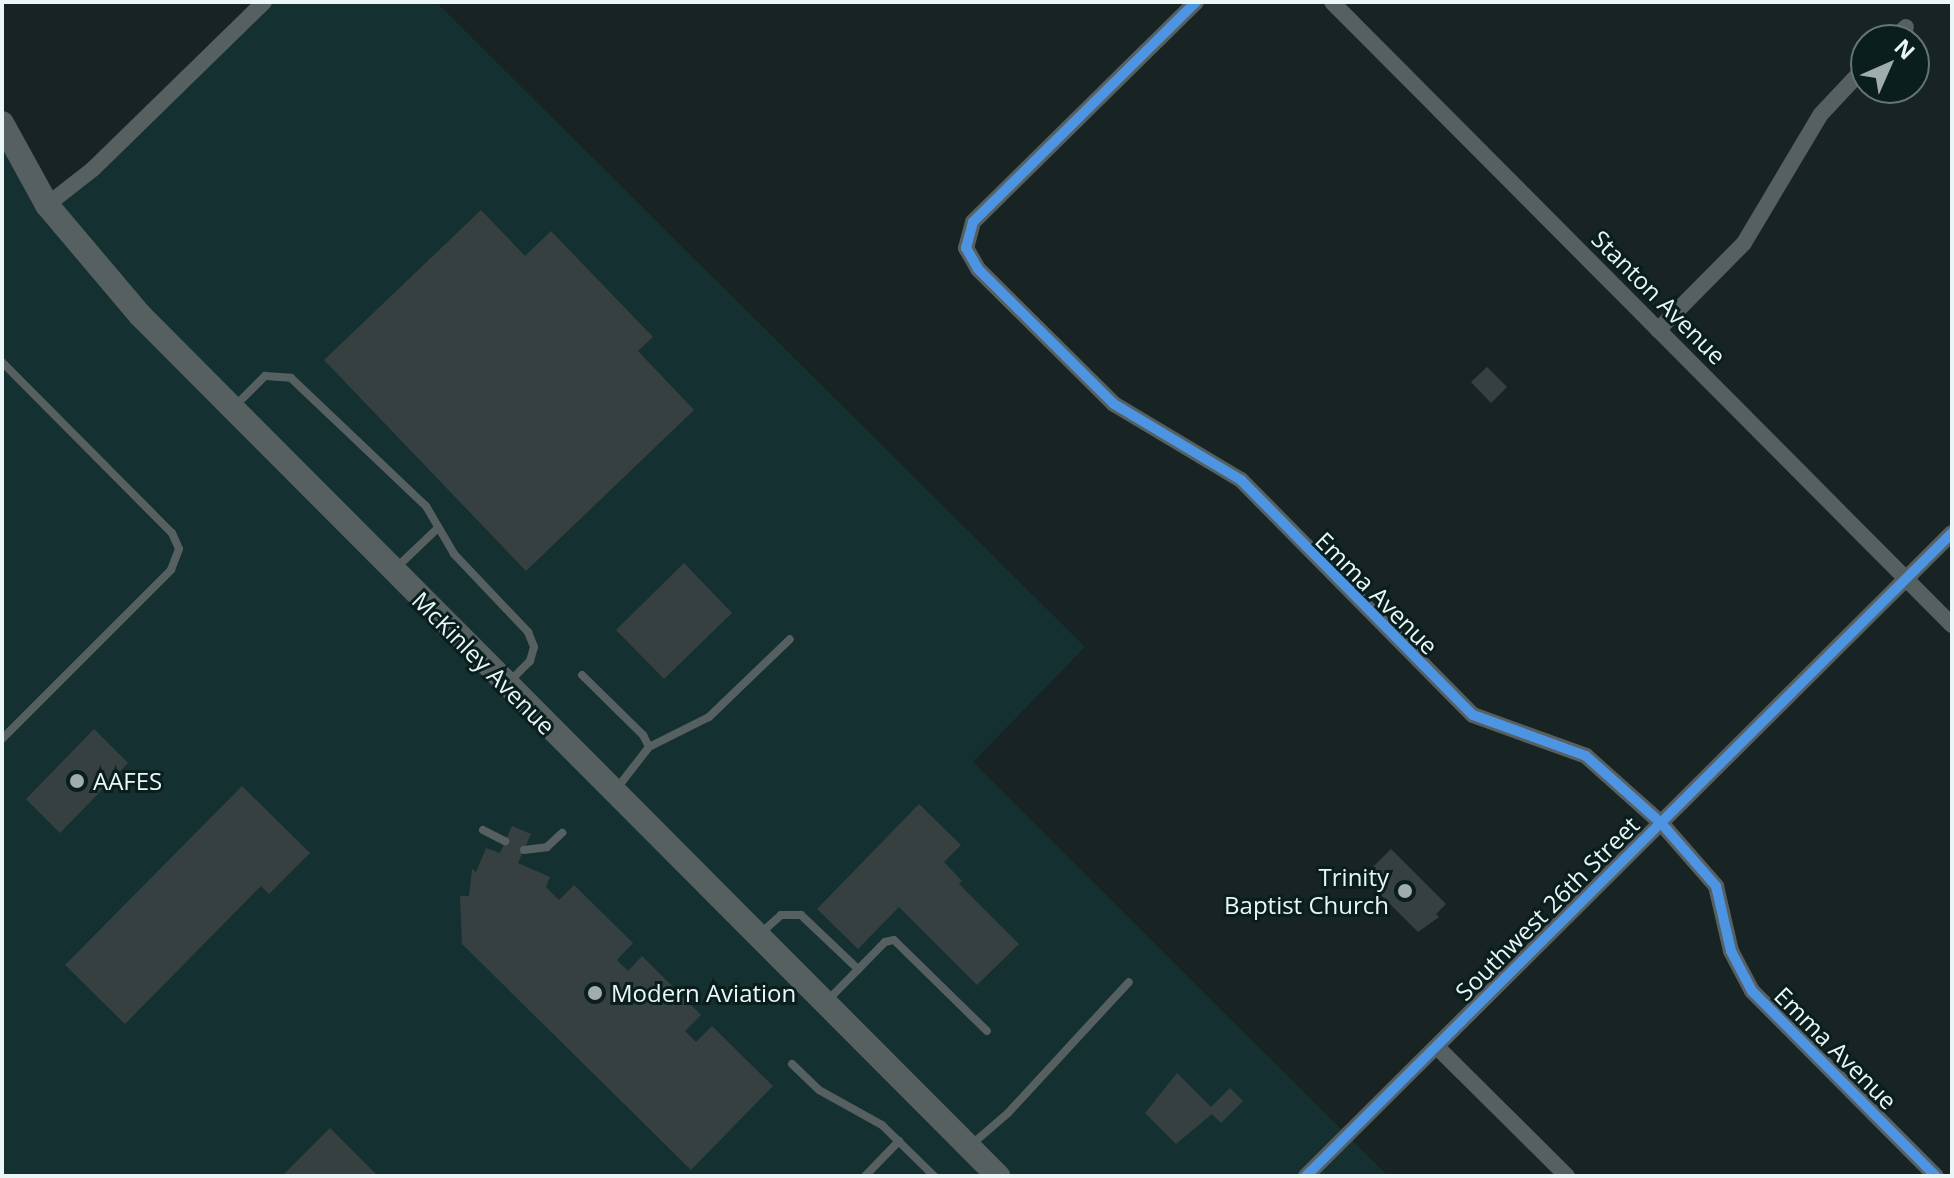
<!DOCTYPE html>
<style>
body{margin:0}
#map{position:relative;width:1954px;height:1178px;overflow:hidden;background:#182424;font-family:"Open Sans",sans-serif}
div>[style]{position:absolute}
.built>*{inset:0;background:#143030}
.building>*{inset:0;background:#364041}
.service>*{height:8px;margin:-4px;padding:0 4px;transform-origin:4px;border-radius:4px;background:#576060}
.minor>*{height:16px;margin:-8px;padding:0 8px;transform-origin:8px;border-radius:8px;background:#576060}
.secondary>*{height:24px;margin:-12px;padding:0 12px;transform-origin:12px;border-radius:12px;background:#576060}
.cycleway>*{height:10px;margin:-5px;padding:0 5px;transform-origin:5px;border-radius:5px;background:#4d94e3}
.dots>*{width:22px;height:22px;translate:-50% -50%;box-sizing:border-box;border:4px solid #0a1e1e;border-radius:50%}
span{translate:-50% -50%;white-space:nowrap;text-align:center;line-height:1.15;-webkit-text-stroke:6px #0a1e1e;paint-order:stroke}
.street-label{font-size:24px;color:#ebf7f7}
.poi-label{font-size:24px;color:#ebf7f7}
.left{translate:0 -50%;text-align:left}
.right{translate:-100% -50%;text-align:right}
.frame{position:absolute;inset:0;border:4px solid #ebf7f7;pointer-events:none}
.north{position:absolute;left:1850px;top:24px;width:80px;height:80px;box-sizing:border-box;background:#0a1e1e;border:2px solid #647575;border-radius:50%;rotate:45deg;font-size:22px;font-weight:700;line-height:32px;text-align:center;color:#ebf7f7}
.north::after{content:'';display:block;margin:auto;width:28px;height:36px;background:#a1adad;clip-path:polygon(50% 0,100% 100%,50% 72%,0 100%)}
</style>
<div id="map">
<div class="built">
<div style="clip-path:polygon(264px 2px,436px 2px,1085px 647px,973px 762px,1388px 1176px,2px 1176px,2px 123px,46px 205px)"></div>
</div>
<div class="building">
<div style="clip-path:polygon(481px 210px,525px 256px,551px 231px,653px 337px,638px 351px,694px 410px,526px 571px,324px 360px)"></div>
<div style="clip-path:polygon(1487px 367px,1507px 387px,1491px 403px,1471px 382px)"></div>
<div style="clip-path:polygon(684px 563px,732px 613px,664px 679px,616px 630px)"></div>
<div style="clip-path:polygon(94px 729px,128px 763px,60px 833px,26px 799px)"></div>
<div style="clip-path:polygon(242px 786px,310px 853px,269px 894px,261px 886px,125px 1024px,65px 965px)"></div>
<div style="clip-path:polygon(919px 804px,961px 845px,944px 862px,962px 881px,959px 884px,1019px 944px,977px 985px,899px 907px,858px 949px,817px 909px)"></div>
<div style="clip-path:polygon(512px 826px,531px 834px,518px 863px,550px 877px,546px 887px,559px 900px,574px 885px,633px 943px,617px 960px,628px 971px,642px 956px,701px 1015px,685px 1031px,696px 1042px,712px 1026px,773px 1086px,691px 1170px,462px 944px,460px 896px,469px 896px,472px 869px,476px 872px,486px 848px,500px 853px)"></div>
<div style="clip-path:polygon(1391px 849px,1446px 904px,1436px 914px,1439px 917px,1418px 932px,1363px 877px)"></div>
<div style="clip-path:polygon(1177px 1073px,1211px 1107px,1230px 1088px,1243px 1101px,1221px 1123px,1212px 1114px,1176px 1144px,1145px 1113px)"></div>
<div style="clip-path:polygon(330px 1128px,378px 1176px,282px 1176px)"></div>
</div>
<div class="service">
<div style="left:2px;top:362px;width:241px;rotate:45.2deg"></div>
<div style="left:172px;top:533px;width:17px;rotate:66deg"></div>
<div style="left:179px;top:549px;width:22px;rotate:111deg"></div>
<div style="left:171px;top:570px;width:239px;rotate:135deg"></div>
<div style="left:236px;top:405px;width:41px;rotate:-45deg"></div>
<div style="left:265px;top:376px;width:26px;rotate:4deg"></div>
<div style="left:291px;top:378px;width:186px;rotate:43.5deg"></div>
<div style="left:426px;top:506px;width:56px;rotate:59.7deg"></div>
<div style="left:454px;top:554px;width:108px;rotate:46.5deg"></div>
<div style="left:528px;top:632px;width:16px;rotate:68deg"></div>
<div style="left:534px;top:647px;width:15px;rotate:106deg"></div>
<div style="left:530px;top:661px;width:30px;rotate:135deg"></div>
<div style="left:397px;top:567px;width:57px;rotate:-43.6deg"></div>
<div style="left:582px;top:675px;width:86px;rotate:44.5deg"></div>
<div style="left:643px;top:735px;width:13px;rotate:63deg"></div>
<div style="left:649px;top:747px;width:51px;rotate:127.8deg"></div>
<div style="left:649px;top:747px;width:67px;rotate:-26.6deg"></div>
<div style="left:709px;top:717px;width:112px;rotate:-43.9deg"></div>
<div style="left:483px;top:830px;width:25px;rotate:27deg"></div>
<div style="left:524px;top:850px;width:23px;rotate:-7deg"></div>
<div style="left:547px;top:847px;width:21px;rotate:-43deg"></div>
<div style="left:761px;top:933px;width:27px;rotate:-42deg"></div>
<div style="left:781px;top:915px;width:20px"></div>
<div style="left:801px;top:915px;width:79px;rotate:43.5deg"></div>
<div style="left:828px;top:1000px;width:81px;rotate:-45.5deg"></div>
<div style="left:885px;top:942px;width:9px;rotate:-13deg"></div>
<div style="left:894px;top:940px;width:130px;rotate:44.4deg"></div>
<div style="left:792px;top:1064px;width:37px;rotate:44deg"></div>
<div style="left:819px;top:1090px;width:72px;rotate:29.1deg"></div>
<div style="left:882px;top:1125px;width:73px;rotate:44.4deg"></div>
<div style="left:971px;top:1145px;width:49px;rotate:-40.9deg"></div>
<div style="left:1008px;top:1113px;width:178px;rotate:-47.3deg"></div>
<div style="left:865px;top:1176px;width:49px;rotate:-45.8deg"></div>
</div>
<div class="minor">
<div style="left:1196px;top:2px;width:313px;rotate:135.4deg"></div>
<div style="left:973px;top:222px;width:27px;rotate:105deg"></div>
<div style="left:966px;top:248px;width:24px;rotate:60deg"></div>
<div style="left:978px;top:269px;width:192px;rotate:44.8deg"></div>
<div style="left:1114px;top:404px;width:148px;rotate:30.9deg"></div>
<div style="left:1241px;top:480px;width:330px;rotate:45.4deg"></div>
<div style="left:1473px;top:715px;width:120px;rotate:19.9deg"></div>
<div style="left:1586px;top:756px;width:101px;rotate:41.8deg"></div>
<div style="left:1661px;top:823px;width:84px;rotate:48.9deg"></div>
<div style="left:1716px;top:886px;width:67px;rotate:77deg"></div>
<div style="left:1731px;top:951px;width:45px;rotate:62.3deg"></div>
<div style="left:1752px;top:991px;width:261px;rotate:45.2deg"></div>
<div style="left:1332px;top:2px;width:879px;rotate:45.14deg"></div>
<div style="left:1892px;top:40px;width:19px;rotate:-43deg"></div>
<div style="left:47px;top:205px;width:58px;rotate:-38deg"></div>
<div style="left:93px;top:169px;width:239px;rotate:-44.3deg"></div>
<div style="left:1658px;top:330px;width:122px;rotate:-45.3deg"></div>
<div style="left:1744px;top:243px;width:150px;rotate:-59.2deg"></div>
<div style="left:1821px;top:114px;width:66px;rotate:-46.8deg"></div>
<div style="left:1437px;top:1047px;width:183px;rotate:44.8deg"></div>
<div style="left:1306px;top:1176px;width:911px;rotate:-44.87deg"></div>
</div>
<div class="secondary">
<div style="left:2px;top:123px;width:94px;rotate:61.2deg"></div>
<div style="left:47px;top:205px;width:144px;rotate:49.8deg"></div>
<div style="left:140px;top:315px;width:1216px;rotate:45.1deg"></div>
</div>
<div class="cycleway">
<div style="left:1196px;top:2px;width:313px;rotate:135.4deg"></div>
<div style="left:973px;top:222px;width:27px;rotate:105deg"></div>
<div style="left:966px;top:248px;width:24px;rotate:60deg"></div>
<div style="left:978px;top:269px;width:192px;rotate:44.8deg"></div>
<div style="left:1114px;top:404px;width:148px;rotate:30.9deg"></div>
<div style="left:1241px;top:480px;width:330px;rotate:45.4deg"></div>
<div style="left:1473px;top:715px;width:120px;rotate:19.9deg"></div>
<div style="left:1586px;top:756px;width:101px;rotate:41.8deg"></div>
<div style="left:1661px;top:823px;width:84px;rotate:48.9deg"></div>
<div style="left:1716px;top:886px;width:67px;rotate:77deg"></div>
<div style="left:1731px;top:951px;width:45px;rotate:62.3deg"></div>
<div style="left:1752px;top:991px;width:261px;rotate:45.2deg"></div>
<div style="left:1306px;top:1176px;width:911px;rotate:-44.87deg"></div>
</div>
<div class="dots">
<div style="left:77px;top:781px;background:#a1adad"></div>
<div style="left:1405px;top:891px;background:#a1adad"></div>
<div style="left:595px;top:993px;background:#a1adad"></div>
</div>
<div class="street-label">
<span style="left:1659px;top:297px;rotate:45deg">Stanton Avenue</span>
<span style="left:1377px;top:593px;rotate:45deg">Emma Avenue</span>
<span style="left:484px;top:663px;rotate:45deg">McKinley Avenue</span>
<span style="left:1547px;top:908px;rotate:-45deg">Southwest 26th Street</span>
<span style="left:1836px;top:1048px;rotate:45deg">Emma Avenue</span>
</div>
<div class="poi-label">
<span class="left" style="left:93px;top:781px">AAFES</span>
<span class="right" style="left:1389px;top:891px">Trinity<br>Baptist Church</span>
<span class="left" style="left:611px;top:993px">Modern Aviation</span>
</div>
<div class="frame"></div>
<div class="north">N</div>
</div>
